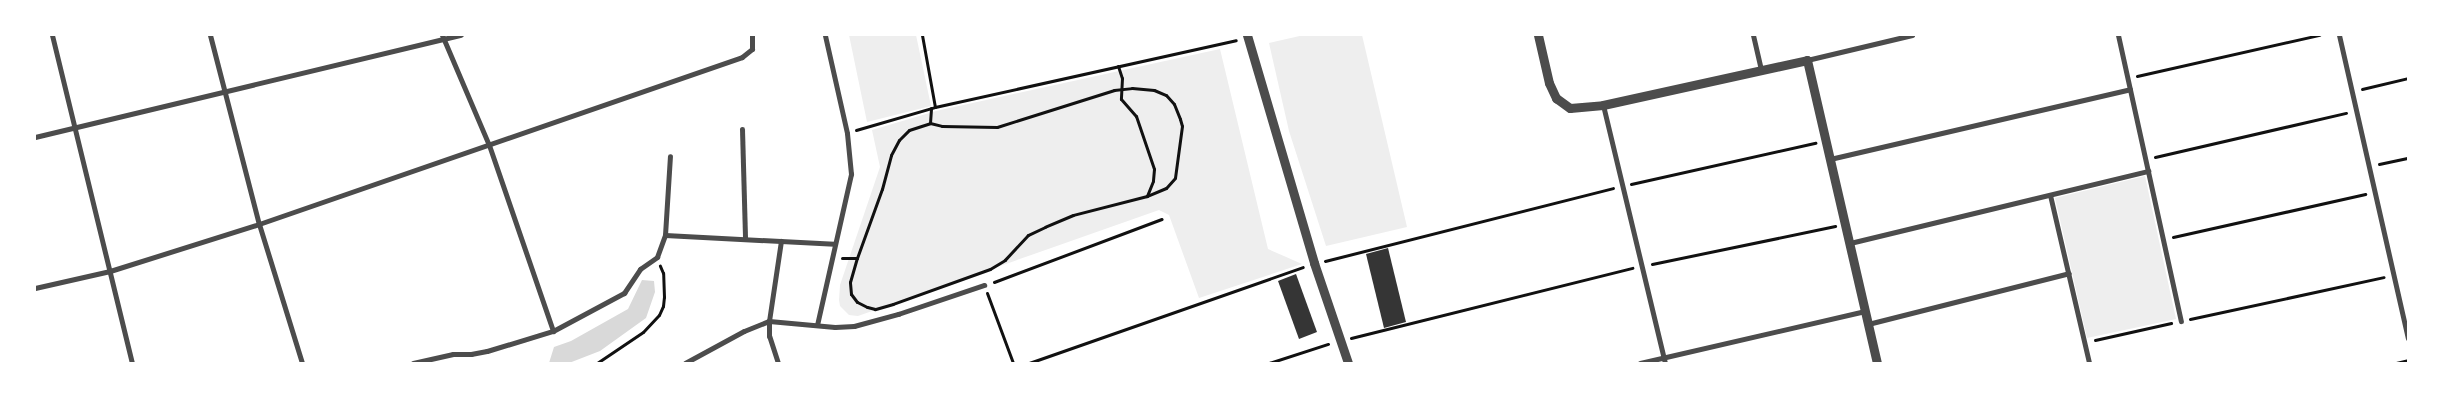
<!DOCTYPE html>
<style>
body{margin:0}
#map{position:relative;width:2443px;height:398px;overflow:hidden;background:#fff;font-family:"Fira Sans",sans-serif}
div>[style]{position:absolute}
.green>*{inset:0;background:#eee}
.water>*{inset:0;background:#d9d9d9}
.building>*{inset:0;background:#353535}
.path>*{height:3px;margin:-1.5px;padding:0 1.5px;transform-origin:1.5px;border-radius:1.5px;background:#111}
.minor>*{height:5px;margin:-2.5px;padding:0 2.5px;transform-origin:2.5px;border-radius:2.5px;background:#4c4c4c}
.tertiary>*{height:9px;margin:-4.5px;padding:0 4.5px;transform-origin:4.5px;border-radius:4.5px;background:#4c4c4c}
span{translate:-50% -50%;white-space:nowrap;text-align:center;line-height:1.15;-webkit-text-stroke:4px #fff;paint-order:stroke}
.frame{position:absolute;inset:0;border:36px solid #fff;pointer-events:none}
</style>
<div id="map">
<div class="green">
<div style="clip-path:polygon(849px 35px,916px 35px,931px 106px,867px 122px)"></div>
<div style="clip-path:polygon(1304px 35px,1362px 35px,1407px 227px,1326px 246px,1289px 131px,1269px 43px)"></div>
<div style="clip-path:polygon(1220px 49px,1268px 249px,1302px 264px,1199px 298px,1169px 215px,1159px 210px,858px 316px,849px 315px,840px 306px,839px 300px,840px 285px,880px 167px,872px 130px,936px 111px)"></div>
<div style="clip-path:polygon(2145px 176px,2176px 319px,2087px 338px,2055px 198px)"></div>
</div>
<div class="water">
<div style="clip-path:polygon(642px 280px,654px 281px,655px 292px,646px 318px,600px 351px,569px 363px,549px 363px,554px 347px,571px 341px,628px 309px)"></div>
</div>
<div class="building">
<div style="clip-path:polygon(1388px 248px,1406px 322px,1384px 328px,1366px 254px)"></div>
<div style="clip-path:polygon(1296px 274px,1317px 332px,1299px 339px,1278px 281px)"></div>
</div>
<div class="path">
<div style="left:922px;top:35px;width:73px;rotate:79.8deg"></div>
<div style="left:1118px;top:66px;width:13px;rotate:72deg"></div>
<div style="left:1122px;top:78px;width:21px;rotate:93deg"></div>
<div style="left:1121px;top:99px;width:23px;rotate:49deg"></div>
<div style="left:1136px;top:116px;width:56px;rotate:71.2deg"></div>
<div style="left:1154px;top:169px;width:12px;rotate:95deg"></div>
<div style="left:1153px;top:181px;width:16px;rotate:112deg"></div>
<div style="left:2137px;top:76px;width:187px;rotate:-12.7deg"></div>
<div style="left:1132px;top:88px;width:22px;rotate:5deg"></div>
<div style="left:1154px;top:90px;width:13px;rotate:23deg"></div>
<div style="left:1166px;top:95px;width:12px;rotate:48deg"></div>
<div style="left:1174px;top:104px;width:16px;rotate:68deg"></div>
<div style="left:1180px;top:119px;width:7px;rotate:74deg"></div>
<div style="left:1182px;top:126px;width:52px;rotate:97.7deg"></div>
<div style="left:1175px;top:178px;width:13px;rotate:132deg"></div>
<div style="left:1166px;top:188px;width:21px;rotate:157deg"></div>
<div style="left:1147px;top:196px;width:76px;rotate:165.6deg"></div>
<div style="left:1073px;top:215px;width:30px;rotate:157deg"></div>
<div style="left:1045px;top:227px;width:19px;rotate:155deg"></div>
<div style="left:1028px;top:235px;width:34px;rotate:133deg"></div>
<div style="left:1005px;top:260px;width:17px;rotate:149deg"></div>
<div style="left:990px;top:269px;width:103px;rotate:160.2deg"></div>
<div style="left:893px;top:304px;width:19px;rotate:164deg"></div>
<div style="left:875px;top:309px;width:8px;rotate:-166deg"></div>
<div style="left:867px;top:307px;width:11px;rotate:-153deg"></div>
<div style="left:857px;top:302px;width:10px;rotate:-127deg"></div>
<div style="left:851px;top:294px;width:12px;rotate:-95deg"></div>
<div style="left:850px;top:282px;width:25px;rotate:-74deg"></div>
<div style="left:857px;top:258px;width:73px;rotate:-70.1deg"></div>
<div style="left:882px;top:189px;width:35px;rotate:-75deg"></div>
<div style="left:891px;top:155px;width:17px;rotate:-62deg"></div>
<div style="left:899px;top:140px;width:14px;rotate:-45deg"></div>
<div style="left:909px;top:130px;width:22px;rotate:-18deg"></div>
<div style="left:930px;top:123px;width:12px;rotate:14deg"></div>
<div style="left:942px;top:126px;width:55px;rotate:1deg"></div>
<div style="left:997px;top:127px;width:123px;rotate:-17.5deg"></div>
<div style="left:1114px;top:90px;width:18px;rotate:-6deg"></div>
<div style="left:2362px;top:89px;width:47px;rotate:-13.4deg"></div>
<div style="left:930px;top:123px;width:15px;rotate:-86deg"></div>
<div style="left:856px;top:130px;width:82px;rotate:-16.2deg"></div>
<div style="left:935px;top:107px;width:308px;rotate:-12.5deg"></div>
<div style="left:2155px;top:157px;width:196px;rotate:-13deg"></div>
<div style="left:2379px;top:164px;width:30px;rotate:-12deg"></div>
<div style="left:1631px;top:184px;width:189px;rotate:-12.6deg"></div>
<div style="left:2173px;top:237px;width:197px;rotate:-12.6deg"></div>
<div style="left:842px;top:258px;width:15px"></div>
<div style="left:1325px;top:261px;width:297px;rotate:-14.2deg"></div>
<div style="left:1652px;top:264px;width:187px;rotate:-11.7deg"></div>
<div style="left:994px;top:282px;width:179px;rotate:-20.6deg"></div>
<div style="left:987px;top:293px;width:75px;rotate:69.6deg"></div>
<div style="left:2190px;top:319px;width:198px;rotate:-12.2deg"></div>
<div style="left:1351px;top:338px;width:290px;rotate:-14deg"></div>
<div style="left:2095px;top:340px;width:78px;rotate:-12.6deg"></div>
<div style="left:597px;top:363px;width:55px;rotate:-34deg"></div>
<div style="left:643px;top:332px;width:23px;rotate:-47deg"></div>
<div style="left:659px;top:315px;width:10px;rotate:-66deg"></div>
<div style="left:663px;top:306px;width:9px;rotate:-84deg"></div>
<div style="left:664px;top:297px;width:24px;rotate:-92deg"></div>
<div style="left:663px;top:273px;width:8px;rotate:-113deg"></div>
<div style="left:1029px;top:363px;width:290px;rotate:-19.3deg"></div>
<div style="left:1269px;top:363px;width:62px;rotate:-17.9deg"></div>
<div style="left:2396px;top:363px;width:12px;rotate:-14deg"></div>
</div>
<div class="minor">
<div style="left:52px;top:35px;width:338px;rotate:76.3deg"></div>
<div style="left:210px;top:35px;width:195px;rotate:75.5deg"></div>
<div style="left:259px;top:224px;width:145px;rotate:72.8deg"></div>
<div style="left:442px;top:35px;width:120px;rotate:66.9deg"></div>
<div style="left:489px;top:145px;width:197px;rotate:71deg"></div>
<div style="left:1753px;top:35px;width:35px;rotate:77deg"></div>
<div style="left:2118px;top:35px;width:293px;rotate:77.6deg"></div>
<div style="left:2339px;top:35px;width:311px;rotate:77.2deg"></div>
<div style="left:1807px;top:60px;width:108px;rotate:-13.4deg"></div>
<div style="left:1603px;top:105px;width:265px;rotate:76.5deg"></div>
<div style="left:742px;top:129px;width:110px;rotate:88.4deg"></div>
<div style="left:35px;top:137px;width:438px;rotate:-13.5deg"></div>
<div style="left:1830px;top:159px;width:308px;rotate:-13.1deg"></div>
<div style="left:2050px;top:195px;width:172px;rotate:76.9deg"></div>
<div style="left:665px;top:235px;width:169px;rotate:3deg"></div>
<div style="left:1850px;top:243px;width:307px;rotate:-13.6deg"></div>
<div style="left:35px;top:288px;width:77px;rotate:-12.8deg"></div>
<div style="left:110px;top:271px;width:156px;rotate:-17.5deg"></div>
<div style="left:259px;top:224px;width:511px;rotate:-19.07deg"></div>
<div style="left:742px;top:57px;width:13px;rotate:-39deg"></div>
<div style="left:752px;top:49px;width:14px;rotate:-90deg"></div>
<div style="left:1868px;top:324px;width:207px;rotate:-14.2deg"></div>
<div style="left:817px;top:325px;width:155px;rotate:-77.3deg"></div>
<div style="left:851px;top:174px;width:41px;rotate:-95.6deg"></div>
<div style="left:847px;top:133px;width:100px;rotate:-102.7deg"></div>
<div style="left:413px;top:363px;width:41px;rotate:-12.7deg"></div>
<div style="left:453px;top:354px;width:18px"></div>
<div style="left:471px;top:354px;width:16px;rotate:-11deg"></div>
<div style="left:487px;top:351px;width:69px;rotate:-16.9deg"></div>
<div style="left:553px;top:331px;width:81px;rotate:-28.2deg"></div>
<div style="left:624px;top:293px;width:29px;rotate:-56deg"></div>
<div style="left:640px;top:269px;width:21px;rotate:-35deg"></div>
<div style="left:657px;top:257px;width:23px;rotate:-70deg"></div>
<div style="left:665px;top:235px;width:79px;rotate:-86.4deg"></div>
<div style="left:685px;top:363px;width:67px;rotate:-28.5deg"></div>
<div style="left:744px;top:331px;width:27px;rotate:-22deg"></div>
<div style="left:769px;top:321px;width:66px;rotate:5.2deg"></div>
<div style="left:835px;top:327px;width:19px;rotate:-3deg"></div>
<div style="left:854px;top:326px;width:46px;rotate:-15.3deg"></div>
<div style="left:898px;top:314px;width:91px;rotate:-18.6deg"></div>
<div style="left:778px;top:363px;width:28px;rotate:-108deg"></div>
<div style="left:769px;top:336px;width:15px;rotate:-90deg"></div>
<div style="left:769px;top:321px;width:81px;rotate:-81.5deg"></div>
<div style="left:1640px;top:363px;width:231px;rotate:-13deg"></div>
</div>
<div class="tertiary">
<div style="left:1247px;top:35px;width:238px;rotate:73.6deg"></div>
<div style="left:1314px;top:263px;width:106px;rotate:71.2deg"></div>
<div style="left:1538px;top:35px;width:49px;rotate:77.1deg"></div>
<div style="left:1549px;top:83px;width:17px;rotate:65deg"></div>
<div style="left:1556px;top:98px;width:17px;rotate:36deg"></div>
<div style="left:1570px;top:108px;width:33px;rotate:-5deg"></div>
<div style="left:1603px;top:105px;width:209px;rotate:-12.4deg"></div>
<div style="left:1807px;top:60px;width:311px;rotate:77deg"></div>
</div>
<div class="frame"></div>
</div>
